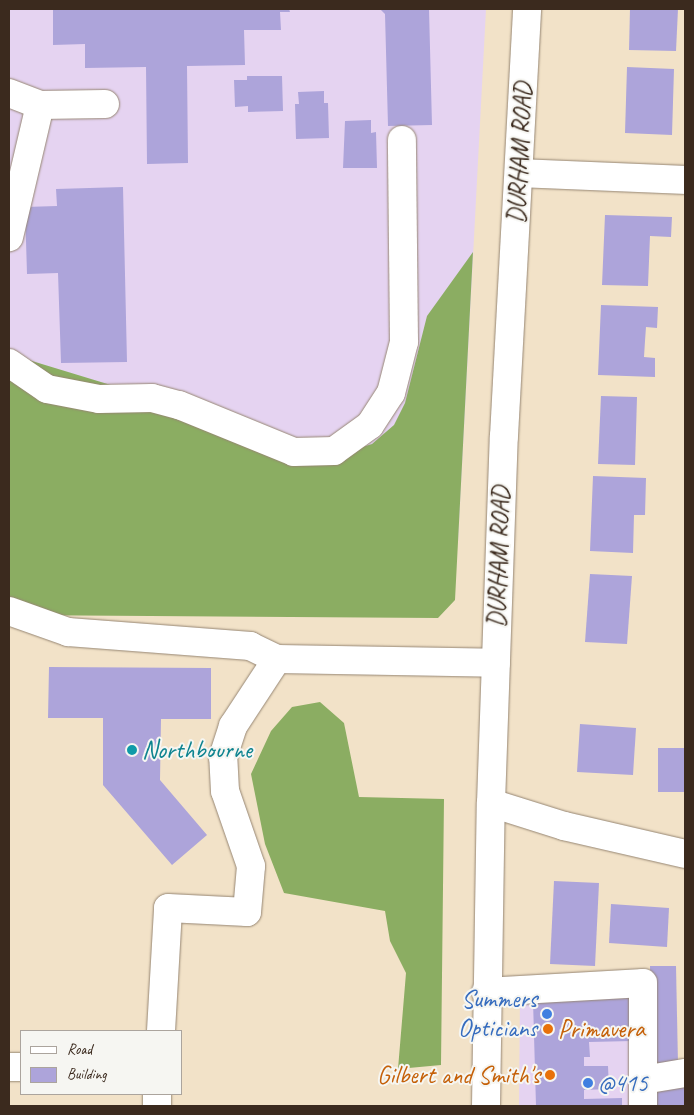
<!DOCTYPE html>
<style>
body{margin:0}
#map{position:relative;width:694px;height:1115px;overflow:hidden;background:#f2e2c8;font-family:Caveat,sans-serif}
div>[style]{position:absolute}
.built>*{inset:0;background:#e5d3f1}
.forest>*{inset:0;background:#8bad62}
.building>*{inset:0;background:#ada4da}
.roads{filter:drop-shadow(0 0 1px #968673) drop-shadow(0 0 1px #968673)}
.minor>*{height:28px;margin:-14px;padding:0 14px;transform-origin:14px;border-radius:14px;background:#fff}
.major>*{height:28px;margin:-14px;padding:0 14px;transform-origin:14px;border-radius:14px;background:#fff}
.dots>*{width:14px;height:14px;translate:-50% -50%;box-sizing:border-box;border:2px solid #f6f6f2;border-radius:50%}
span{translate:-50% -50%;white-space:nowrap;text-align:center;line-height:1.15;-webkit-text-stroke:4px #f6f6f2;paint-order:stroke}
.street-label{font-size:25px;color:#3b2a1e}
.culture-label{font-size:25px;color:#0d838f}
.left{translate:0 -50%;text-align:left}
.shop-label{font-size:25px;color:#366cbe}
.right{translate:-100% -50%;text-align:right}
.food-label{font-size:25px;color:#c56008}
.frame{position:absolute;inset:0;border:10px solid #3b2a1e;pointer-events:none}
.legend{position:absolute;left:20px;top:1030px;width:162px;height:65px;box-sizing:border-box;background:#f6f6f2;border:1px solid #aba49d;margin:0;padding:6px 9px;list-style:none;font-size:15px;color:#3b2a1e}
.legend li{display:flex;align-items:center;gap:10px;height:25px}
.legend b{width:25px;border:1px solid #aba49d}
</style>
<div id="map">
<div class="built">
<div style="clip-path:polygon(9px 9px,486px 9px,458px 542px,9px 428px)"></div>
<div style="clip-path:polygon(636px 990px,638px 1106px,519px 1106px,520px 997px)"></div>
</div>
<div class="forest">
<div style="clip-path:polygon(473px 252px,455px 600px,438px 618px,9px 615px,9px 354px,183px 407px,317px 461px,372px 444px,394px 425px,405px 403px,427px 316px)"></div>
<div style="clip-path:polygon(320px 702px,344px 723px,359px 797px,444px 799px,441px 1065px,398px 1069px,406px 973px,390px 941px,385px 911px,284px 893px,265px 844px,251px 774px,271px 731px,292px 707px)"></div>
</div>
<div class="building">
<div style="clip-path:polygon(289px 9px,290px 12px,280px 12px,281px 30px,244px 30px,245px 65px,187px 66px,188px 163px,147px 164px,146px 67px,85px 68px,85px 44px,53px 45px,53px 10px)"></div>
<div style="clip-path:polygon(380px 9px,429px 9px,432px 125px,388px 126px,385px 14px)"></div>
<div style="clip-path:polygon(630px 9px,678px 9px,676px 51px,629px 50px)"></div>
<div style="clip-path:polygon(627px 67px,674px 69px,672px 135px,625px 133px)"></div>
<div style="clip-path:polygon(247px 76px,282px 76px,283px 111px,248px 112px,248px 106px,235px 107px,234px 80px,247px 80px)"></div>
<div style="clip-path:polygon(324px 91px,324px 103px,328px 103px,329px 138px,296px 139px,295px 104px,299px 104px,298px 92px)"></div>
<div style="clip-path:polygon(371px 120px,371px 133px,376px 132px,377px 168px,343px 168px,345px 121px)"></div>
<div style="clip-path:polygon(123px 187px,127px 362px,61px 363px,58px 273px,27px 274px,25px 207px,57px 206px,56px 189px)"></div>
<div style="clip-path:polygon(605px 215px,672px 217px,671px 237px,650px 236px,648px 286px,602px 285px)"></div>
<div style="clip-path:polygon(601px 305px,658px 307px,657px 328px,646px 327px,645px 341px,644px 357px,655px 358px,655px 377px,598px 375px)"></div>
<div style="clip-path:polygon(601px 396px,637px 397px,635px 465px,598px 464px)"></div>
<div style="clip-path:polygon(593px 476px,646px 478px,645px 515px,634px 515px,633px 553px,590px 551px)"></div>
<div style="clip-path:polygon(590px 574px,632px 576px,627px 644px,585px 642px)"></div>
<div style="clip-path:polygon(49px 667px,211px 668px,211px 719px,161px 719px,160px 780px,207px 835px,172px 865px,103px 785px,103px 718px,48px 718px)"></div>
<div style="clip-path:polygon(580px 724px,636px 728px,633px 775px,577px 772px)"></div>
<div style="clip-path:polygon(658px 748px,685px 748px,685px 792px,658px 792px)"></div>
<div style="clip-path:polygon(554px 881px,599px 883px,595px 966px,550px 964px)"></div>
<div style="clip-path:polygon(611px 904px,669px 908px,667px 947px,609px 943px)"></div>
<div style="clip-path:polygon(650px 966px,676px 966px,678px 1064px,652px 1064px)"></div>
<div style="clip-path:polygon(631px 997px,632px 1041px,589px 1042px,590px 1057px,584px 1057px,584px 1066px,608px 1066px,609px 1089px,584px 1090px,584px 1099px,622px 1098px,622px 1106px,536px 1106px,533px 1000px)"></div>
<div style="clip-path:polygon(685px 1082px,685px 1106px,652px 1106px,650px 1087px)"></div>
</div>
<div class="roads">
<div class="minor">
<div style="left:9px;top:93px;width:33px;rotate:21deg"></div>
<div style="left:40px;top:105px;width:136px;rotate:103.2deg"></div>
<div style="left:40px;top:105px;width:65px;rotate:-0.9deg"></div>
<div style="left:520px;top:173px;width:165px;rotate:2.4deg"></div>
<div style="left:9px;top:363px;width:46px;rotate:34.4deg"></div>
<div style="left:47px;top:389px;width:53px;rotate:10.9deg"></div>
<div style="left:99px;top:399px;width:53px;rotate:-1.1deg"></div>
<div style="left:152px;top:398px;width:28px;rotate:15deg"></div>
<div style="left:179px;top:405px;width:124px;rotate:22.2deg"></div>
<div style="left:294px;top:452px;width:40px;rotate:-1.4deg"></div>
<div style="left:334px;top:451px;width:44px;rotate:-35.8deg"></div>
<div style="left:370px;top:425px;width:38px;rotate:-57deg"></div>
<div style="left:391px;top:393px;width:53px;rotate:-75.7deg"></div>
<div style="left:404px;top:342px;width:202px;rotate:-90.6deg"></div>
<div style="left:9px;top:611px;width:63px;rotate:19.6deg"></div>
<div style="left:68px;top:632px;width:183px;rotate:4.4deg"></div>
<div style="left:250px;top:646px;width:30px;rotate:26deg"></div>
<div style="left:491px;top:803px;width:77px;rotate:17.5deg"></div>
<div style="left:564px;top:826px;width:124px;rotate:13deg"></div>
<div style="left:486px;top:992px;width:157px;rotate:-3.3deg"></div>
<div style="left:643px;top:983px;width:123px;rotate:90deg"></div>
<div style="left:161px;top:1031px;width:123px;rotate:-86.7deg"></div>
<div style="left:168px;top:908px;width:79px;rotate:2.9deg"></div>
<div style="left:247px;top:912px;width:46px;rotate:-85deg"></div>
<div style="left:251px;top:866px;width:79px;rotate:-109.1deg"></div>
<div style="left:225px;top:791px;width:34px;rotate:-93deg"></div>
<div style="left:223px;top:757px;width:33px;rotate:-72deg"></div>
<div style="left:233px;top:726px;width:80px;rotate:-56.7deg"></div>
<div style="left:277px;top:659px;width:219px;rotate:1deg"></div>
<div style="left:9px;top:1067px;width:12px"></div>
<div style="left:643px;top:1080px;width:43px;rotate:-9.5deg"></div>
<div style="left:157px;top:1094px;width:12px;rotate:90deg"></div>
</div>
<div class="major">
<div style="left:486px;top:1106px;width:303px;rotate:-89.1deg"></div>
<div style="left:491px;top:803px;width:367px;rotate:-88deg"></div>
<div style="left:504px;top:436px;width:428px;rotate:-86.9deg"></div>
</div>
</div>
<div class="dots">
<div style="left:132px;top:750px;background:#0f9aa8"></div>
<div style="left:547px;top:1014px;background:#3f7fe0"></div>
<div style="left:548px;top:1029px;background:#e8710a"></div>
<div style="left:550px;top:1075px;background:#e8710a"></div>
<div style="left:588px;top:1083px;background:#3f7fe0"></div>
</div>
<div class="street-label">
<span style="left:520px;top:153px;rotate:-87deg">DURHAM ROAD</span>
<span style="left:499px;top:557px;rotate:-88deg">DURHAM ROAD</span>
</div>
<div class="culture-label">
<span class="left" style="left:142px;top:750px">Northbourne</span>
</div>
<div class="shop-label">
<span class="right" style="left:537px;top:1014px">Summers<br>Opticians</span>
<span class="left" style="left:598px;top:1083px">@415</span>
</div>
<div class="food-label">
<span class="left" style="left:558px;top:1029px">Primavera</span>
<span class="right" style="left:540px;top:1075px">Gilbert and Smith's</span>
</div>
<div class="frame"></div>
<ul class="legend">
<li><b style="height:6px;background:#fff"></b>Road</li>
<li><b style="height:14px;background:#ada4da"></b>Building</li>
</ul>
</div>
